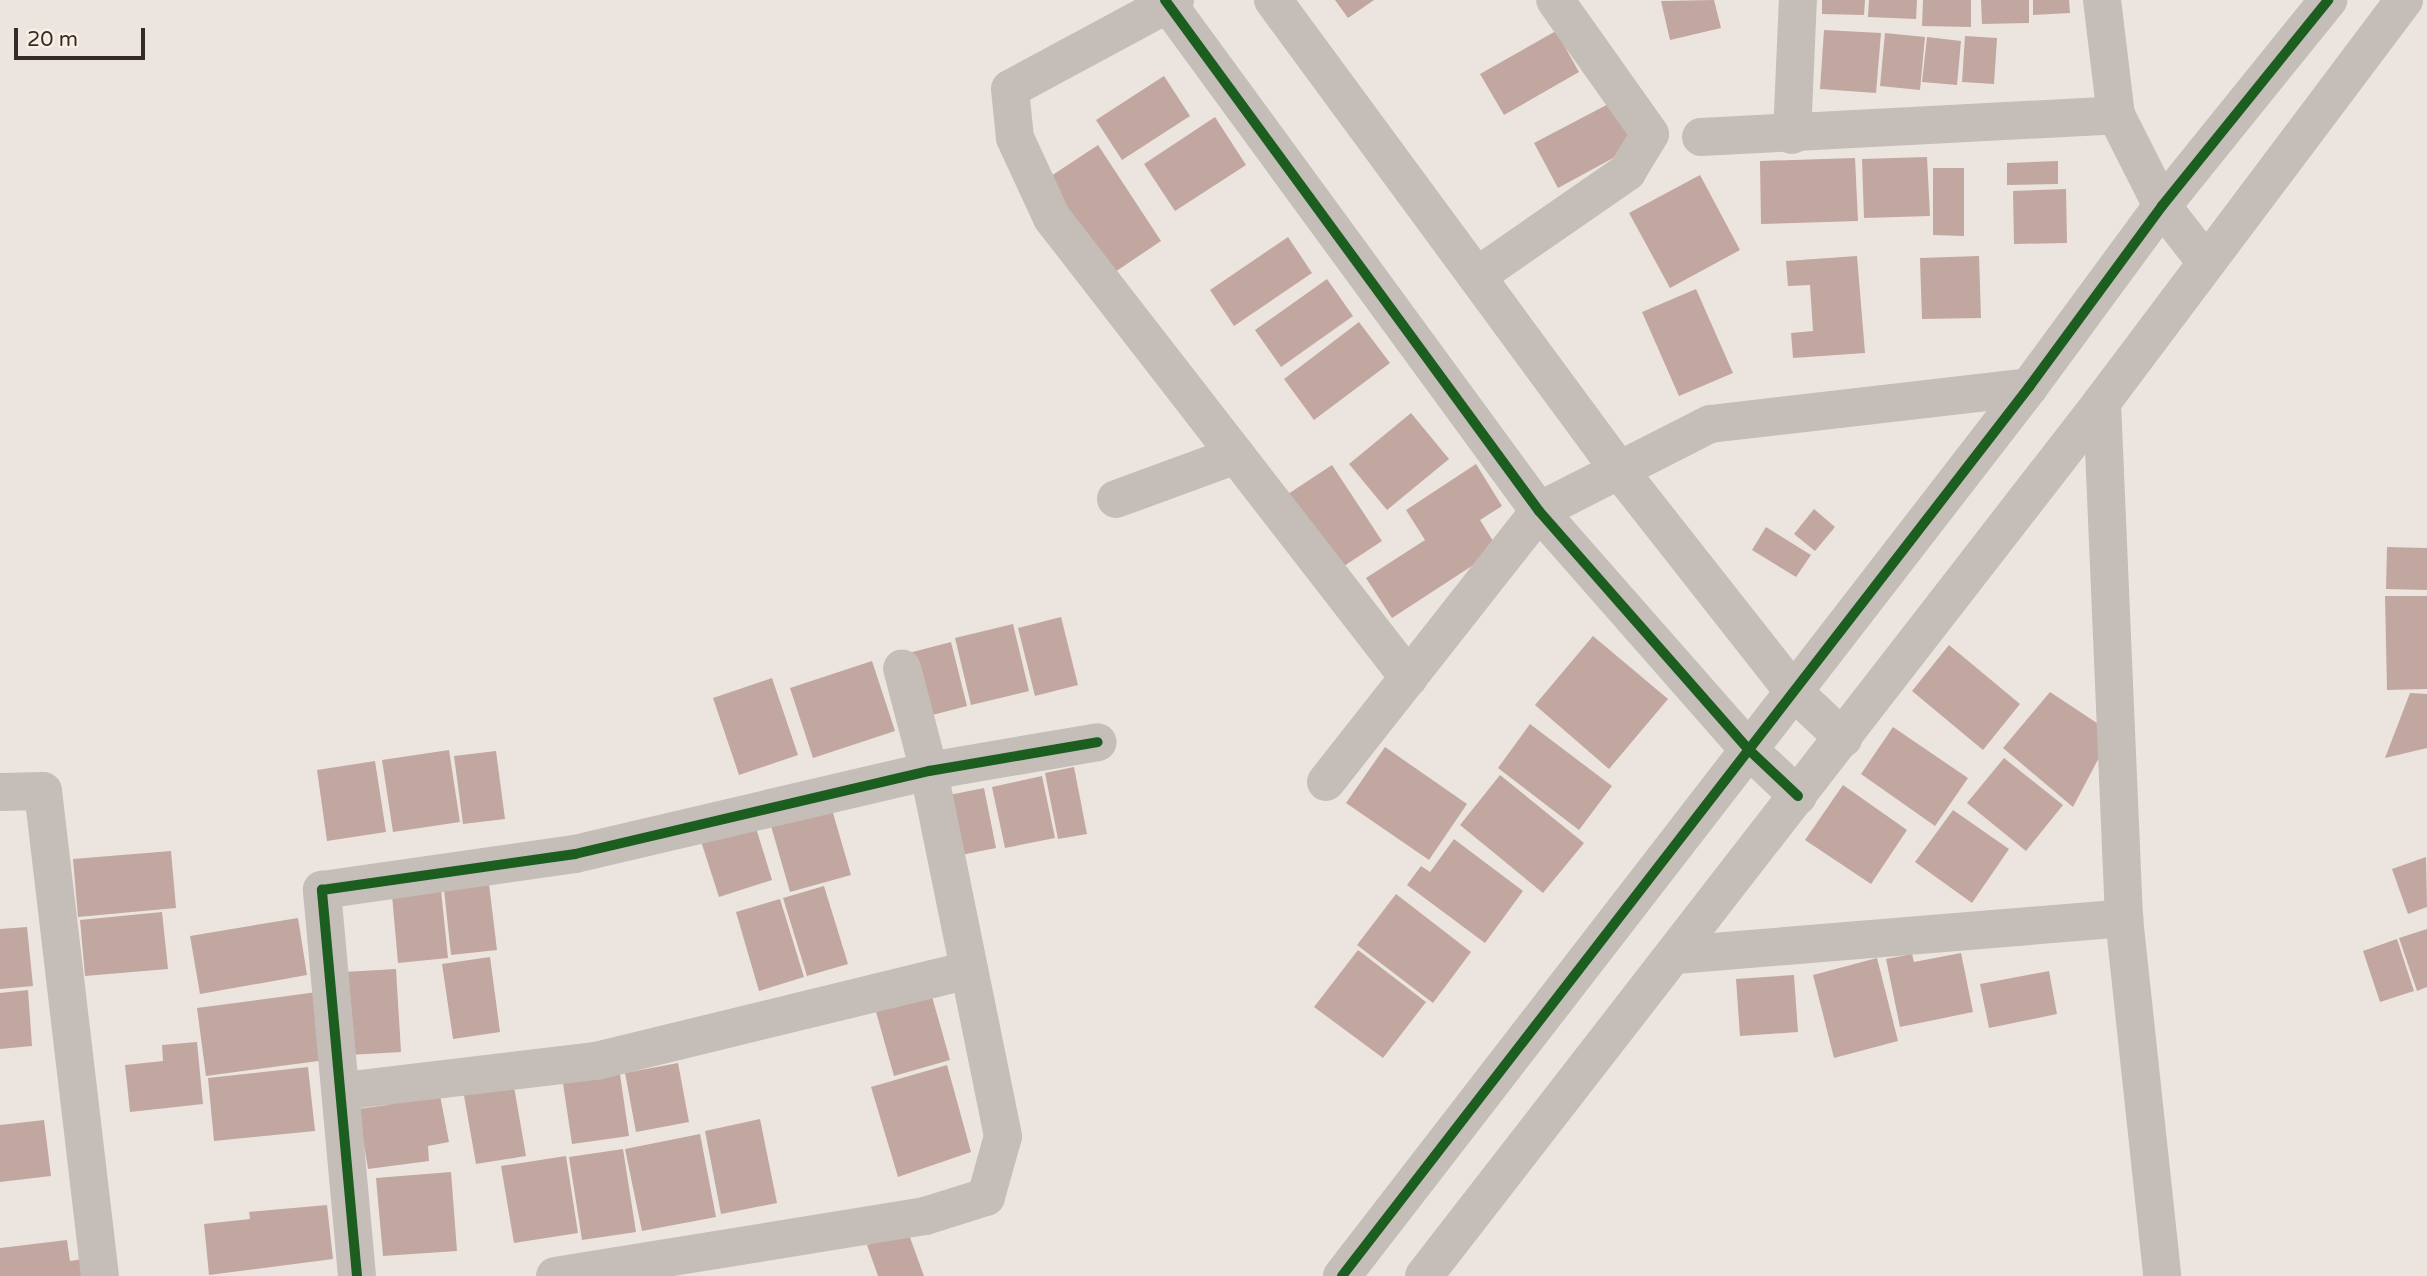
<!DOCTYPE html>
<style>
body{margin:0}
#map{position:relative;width:2427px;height:1276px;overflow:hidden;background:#ece5df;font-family:"Varela Round",sans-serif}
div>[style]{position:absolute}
.building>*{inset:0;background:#c1a7a0}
.minor>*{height:38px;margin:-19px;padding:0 19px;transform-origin:19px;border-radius:19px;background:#c5bdb8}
.cycleway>*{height:10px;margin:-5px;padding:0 5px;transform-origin:5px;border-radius:5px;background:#1b5e20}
span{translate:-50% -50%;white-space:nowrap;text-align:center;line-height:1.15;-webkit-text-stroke:6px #faefe5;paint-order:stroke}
.scale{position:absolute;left:14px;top:28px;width:131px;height:32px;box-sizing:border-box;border:4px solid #362a26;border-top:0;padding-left:9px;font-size:21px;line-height:24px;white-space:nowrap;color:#362a26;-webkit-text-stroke:5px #faefe5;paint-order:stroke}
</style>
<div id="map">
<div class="building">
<div style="clip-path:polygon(1335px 0,1374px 0,1348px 18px)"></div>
<div style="clip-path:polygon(1714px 0,1721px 28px,1670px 40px,1661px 1px)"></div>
<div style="clip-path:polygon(1822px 0,1865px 0,1864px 15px,1822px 14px)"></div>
<div style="clip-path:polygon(1869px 0,1917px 0,1916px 19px,1868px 17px)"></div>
<div style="clip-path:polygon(1923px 0,1971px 0,1971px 27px,1922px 26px)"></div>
<div style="clip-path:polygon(1981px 0,2029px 0,2029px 23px,1982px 24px)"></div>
<div style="clip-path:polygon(2033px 0,2069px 0,2070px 13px,2033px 15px)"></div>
<div style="clip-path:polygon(1824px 30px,1881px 33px,1876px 93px,1820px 89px)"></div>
<div style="clip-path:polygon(1556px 31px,1579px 72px,1504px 115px,1480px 74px)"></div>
<div style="clip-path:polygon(1885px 33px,1925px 37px,1920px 90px,1880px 86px)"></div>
<div style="clip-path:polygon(1965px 36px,1997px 38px,1994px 84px,1962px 82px)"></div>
<div style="clip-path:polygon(1927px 37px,1961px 41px,1957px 85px,1922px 82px)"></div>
<div style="clip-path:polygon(1164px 76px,1190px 116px,1122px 160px,1096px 120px)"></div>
<div style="clip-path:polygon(1616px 100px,1639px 144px,1558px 188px,1534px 143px)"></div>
<div style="clip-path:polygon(1215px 117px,1246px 165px,1175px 211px,1144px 164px)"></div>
<div style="clip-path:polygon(1098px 145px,1161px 241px,1109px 276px,1045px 180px)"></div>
<div style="clip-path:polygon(1927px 157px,1930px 216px,1864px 218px,1862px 159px)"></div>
<div style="clip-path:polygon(1855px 158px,1858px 221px,1761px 224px,1760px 161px)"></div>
<div style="clip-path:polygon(2058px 161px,2058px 184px,2007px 185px,2007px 163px)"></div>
<div style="clip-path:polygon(1933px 168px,1964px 168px,1964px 236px,1933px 235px)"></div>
<div style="clip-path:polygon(1700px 175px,1740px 250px,1670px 288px,1629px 213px)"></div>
<div style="clip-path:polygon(2066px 189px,2067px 243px,2014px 244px,2013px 191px)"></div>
<div style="clip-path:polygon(1288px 237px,1312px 273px,1234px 326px,1210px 290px)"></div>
<div style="clip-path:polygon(1857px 256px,1865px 353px,1793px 358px,1791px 333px,1813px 331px,1810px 285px,1788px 286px,1786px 261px)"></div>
<div style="clip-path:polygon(1979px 256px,1981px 318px,1922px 319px,1920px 258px)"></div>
<div style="clip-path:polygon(1327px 279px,1353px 316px,1281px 367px,1255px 330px)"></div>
<div style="clip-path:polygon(1696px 289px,1733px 373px,1679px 396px,1642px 312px)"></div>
<div style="clip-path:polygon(1359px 322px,1390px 363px,1314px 420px,1284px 379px)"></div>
<div style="clip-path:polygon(1411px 413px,1449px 459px,1387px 510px,1349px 464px)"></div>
<div style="clip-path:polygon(1476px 464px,1502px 506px,1480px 520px,1498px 549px,1392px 618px,1366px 578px,1425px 540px,1406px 510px)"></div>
<div style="clip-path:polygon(1332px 465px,1382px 541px,1335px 572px,1285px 496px)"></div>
<div style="clip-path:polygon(1814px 509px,1835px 527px,1815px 551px,1794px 534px)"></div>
<div style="clip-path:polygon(1766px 527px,1811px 555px,1796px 577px,1752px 550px)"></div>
<div style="clip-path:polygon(2387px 547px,2427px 548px,2427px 590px,2386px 589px)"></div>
<div style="clip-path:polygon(2385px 596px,2427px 596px,2427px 689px,2387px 690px)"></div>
<div style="clip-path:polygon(1061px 617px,1078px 685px,1035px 696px,1018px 628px)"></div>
<div style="clip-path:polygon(1013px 624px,1029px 691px,971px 705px,955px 638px)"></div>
<div style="clip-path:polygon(1593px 636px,1668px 699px,1609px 769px,1535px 705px)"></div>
<div style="clip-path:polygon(951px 642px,967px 706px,921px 718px,905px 654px)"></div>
<div style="clip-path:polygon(1949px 645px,2020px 704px,1983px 750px,1912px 691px)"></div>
<div style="clip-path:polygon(872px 661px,895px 731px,813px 758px,790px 688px)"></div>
<div style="clip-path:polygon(772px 678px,798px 755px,739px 775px,713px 698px)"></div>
<div style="clip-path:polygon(2050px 692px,2112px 733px,2073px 807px,2003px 748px)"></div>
<div style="clip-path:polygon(2410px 693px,2427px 694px,2427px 748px,2385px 758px)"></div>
<div style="clip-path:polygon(1530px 724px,1612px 786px,1579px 830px,1498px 768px)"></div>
<div style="clip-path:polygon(1893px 727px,1968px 778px,1935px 826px,1861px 774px)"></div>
<div style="clip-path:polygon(1385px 747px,1467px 804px,1429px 860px,1346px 803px)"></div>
<div style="clip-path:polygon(449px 750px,460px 822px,393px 832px,382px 760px)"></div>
<div style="clip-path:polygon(496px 751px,505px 819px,463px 824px,454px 756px)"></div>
<div style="clip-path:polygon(2004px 758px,2063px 805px,2026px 851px,1967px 803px)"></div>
<div style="clip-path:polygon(375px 761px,386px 832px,327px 841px,317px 770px)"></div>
<div style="clip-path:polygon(1074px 767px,1087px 834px,1058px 839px,1045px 773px)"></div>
<div style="clip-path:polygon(1500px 775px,1584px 843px,1543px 893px,1460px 825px)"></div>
<div style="clip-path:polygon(1042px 776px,1055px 838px,1005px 848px,992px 787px)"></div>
<div style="clip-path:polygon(1843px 785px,1907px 830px,1871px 884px,1805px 840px)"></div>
<div style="clip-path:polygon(984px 788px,996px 848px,961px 855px,949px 795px)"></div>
<div style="clip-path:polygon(831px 806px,851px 875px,790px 892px,769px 819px)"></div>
<div style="clip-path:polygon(1953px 810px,2009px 849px,1972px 903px,1915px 862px)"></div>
<div style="clip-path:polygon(753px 818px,772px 880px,719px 897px,699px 835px)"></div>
<div style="clip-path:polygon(1454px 839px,1523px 891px,1485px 943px,1407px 885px,1421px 866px,1430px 872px)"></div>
<div style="clip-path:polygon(171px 851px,176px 908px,78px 917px,73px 859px)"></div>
<div style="clip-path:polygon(2426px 857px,2427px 907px,2408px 914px,2392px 869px)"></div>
<div style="clip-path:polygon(488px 876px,497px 950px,451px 955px,443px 881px)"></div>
<div style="clip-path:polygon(440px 880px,448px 958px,398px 963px,391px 884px)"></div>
<div style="clip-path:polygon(824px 886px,848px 964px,807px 976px,783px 898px)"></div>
<div style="clip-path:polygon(1396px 894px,1471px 952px,1433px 1003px,1357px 945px)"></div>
<div style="clip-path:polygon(780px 899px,804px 977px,759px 991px,736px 912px)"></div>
<div style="clip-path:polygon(162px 912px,168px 969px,85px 976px,80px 920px)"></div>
<div style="clip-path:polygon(298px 918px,307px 975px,200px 994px,190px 936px)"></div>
<div style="clip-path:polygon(27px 927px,33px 986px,0 989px,0 929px)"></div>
<div style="clip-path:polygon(2427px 929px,2427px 987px,2417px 991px,2399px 938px)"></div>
<div style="clip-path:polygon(2397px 939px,2414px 991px,2380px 1002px,2363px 951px)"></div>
<div style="clip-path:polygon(1358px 950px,1426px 1002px,1383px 1058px,1314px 1007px)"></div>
<div style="clip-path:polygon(1961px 953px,1973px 1012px,1900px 1027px,1886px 959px,1912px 954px,1914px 962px)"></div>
<div style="clip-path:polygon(490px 957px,500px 1032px,453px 1039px,442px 964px)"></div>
<div style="clip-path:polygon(1877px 958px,1898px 1041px,1834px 1058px,1813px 975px)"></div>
<div style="clip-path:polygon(396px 969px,401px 1052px,349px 1055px,344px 972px)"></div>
<div style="clip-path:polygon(2049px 971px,2057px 1014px,1989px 1028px,1980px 984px)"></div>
<div style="clip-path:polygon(1794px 975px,1798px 1032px,1740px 1036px,1736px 979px)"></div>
<div style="clip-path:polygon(929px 986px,950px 1060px,894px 1076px,873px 1001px)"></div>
<div style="clip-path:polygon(28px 990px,32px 1046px,0 1049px,0 993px)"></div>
<div style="clip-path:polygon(317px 992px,326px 1060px,206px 1076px,197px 1008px)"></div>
<div style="clip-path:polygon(197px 1042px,203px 1104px,130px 1112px,125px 1065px,163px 1061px,162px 1045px)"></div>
<div style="clip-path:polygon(618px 1061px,629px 1136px,572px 1144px,561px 1070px)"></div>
<div style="clip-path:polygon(678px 1063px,689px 1122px,636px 1132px,625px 1073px)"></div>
<div style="clip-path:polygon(947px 1065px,971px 1152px,898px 1177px,871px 1087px)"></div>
<div style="clip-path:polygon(308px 1067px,315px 1131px,214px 1141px,208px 1078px)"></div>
<div style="clip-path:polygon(513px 1081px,526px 1156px,476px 1164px,463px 1090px)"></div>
<div style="clip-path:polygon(438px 1085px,449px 1142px,428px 1146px,429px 1161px,368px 1169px,358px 1109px,387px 1105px)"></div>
<div style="clip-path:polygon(760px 1119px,777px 1203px,721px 1214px,705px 1131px)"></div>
<div style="clip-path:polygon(44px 1120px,51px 1176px,0 1182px,0 1125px)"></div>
<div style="clip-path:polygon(700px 1134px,716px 1217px,642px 1231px,625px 1149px)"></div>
<div style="clip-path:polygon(623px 1149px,636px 1232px,582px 1240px,569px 1157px)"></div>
<div style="clip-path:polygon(566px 1156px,578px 1233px,514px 1243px,501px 1166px)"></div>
<div style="clip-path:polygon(451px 1172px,457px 1251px,383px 1256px,376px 1178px)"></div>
<div style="clip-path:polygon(327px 1205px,333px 1259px,209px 1275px,204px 1224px,250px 1219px,249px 1212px)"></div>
<div style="clip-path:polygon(908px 1232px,924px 1276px,878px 1276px,867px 1245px)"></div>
<div style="clip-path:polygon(67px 1240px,70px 1261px,89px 1258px,92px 1276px,0 1276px,0 1248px)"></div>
</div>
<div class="minor">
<div style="left:1165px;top:0;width:633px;rotate:53.8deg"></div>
<div style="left:1539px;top:511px;width:315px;rotate:48.7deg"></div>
<div style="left:1747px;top:748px;width:70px;rotate:43.3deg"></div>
<div style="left:1175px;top:0;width:187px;rotate:151.7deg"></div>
<div style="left:1010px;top:89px;width:49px;rotate:84.2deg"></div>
<div style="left:1015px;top:138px;width:88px;rotate:65.2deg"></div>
<div style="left:1052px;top:218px;width:582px;rotate:52.19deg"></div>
<div style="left:1273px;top:0;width:584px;rotate:53.64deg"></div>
<div style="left:1619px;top:470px;width:281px;rotate:51.8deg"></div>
<div style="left:1793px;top:691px;width:69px;rotate:43.2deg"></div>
<div style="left:2102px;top:0;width:116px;rotate:83.1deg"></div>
<div style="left:2116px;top:115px;width:102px;rotate:63.2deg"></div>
<div style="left:2162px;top:206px;width:70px;rotate:52deg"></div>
<div style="left:1792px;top:135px;width:135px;rotate:-87.5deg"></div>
<div style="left:1701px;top:137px;width:416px;rotate:-3deg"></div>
<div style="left:1477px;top:276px;width:183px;rotate:-34.7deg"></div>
<div style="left:1627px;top:172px;width:44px;rotate:-58.8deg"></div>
<div style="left:1650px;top:134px;width:164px;rotate:-125.3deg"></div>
<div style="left:2102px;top:402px;width:516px;rotate:87.56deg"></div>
<div style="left:2124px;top:918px;width:360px;rotate:83.9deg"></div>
<div style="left:1116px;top:499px;width:128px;rotate:-20.1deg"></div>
<div style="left:1326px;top:782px;width:345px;rotate:-51.8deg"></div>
<div style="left:1539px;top:511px;width:192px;rotate:-27deg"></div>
<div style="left:1710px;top:424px;width:321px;rotate:-6.6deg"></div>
<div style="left:0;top:792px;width:43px;rotate:-1.3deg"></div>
<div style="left:43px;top:791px;width:488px;rotate:83.3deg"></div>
<div style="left:1676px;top:955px;width:450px;rotate:-4.7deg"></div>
<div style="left:343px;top:1091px;width:255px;rotate:-6.8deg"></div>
<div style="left:596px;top:1061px;width:384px;rotate:-13.7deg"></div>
<div style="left:357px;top:1276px;width:388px;rotate:-95.2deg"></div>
<div style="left:322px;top:890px;width:256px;rotate:-8.1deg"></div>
<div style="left:575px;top:854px;width:364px;rotate:-13.2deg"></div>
<div style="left:929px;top:771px;width:171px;rotate:-9.7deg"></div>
<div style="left:555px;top:1276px;width:375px;rotate:-9.2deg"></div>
<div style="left:925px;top:1216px;width:64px;rotate:-17.3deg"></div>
<div style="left:986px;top:1197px;width:63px;rotate:-74.4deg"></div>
<div style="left:1003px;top:1136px;width:372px;rotate:-101.5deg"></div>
<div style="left:929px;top:771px;width:106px;rotate:-104.7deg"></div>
<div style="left:1342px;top:1276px;width:1124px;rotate:-52.3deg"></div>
<div style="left:2029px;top:387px;width:225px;rotate:-53.7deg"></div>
<div style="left:2162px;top:206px;width:265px;rotate:-51.1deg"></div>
<div style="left:1424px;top:1276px;width:1106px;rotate:-52.2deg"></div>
<div style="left:2102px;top:402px;width:503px;rotate:-53.08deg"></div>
</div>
<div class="cycleway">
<div style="left:1165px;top:0;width:633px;rotate:53.8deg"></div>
<div style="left:1539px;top:511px;width:315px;rotate:48.7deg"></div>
<div style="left:1747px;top:748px;width:70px;rotate:43.3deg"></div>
<div style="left:357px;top:1276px;width:388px;rotate:-95.2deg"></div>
<div style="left:322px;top:890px;width:256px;rotate:-8.1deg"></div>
<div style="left:575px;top:854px;width:364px;rotate:-13.2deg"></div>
<div style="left:929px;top:771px;width:171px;rotate:-9.7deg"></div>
<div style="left:1342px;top:1276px;width:1124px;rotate:-52.3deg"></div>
<div style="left:2029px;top:387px;width:225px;rotate:-53.7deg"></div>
<div style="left:2162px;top:206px;width:265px;rotate:-51.1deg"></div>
</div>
<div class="scale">20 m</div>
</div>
